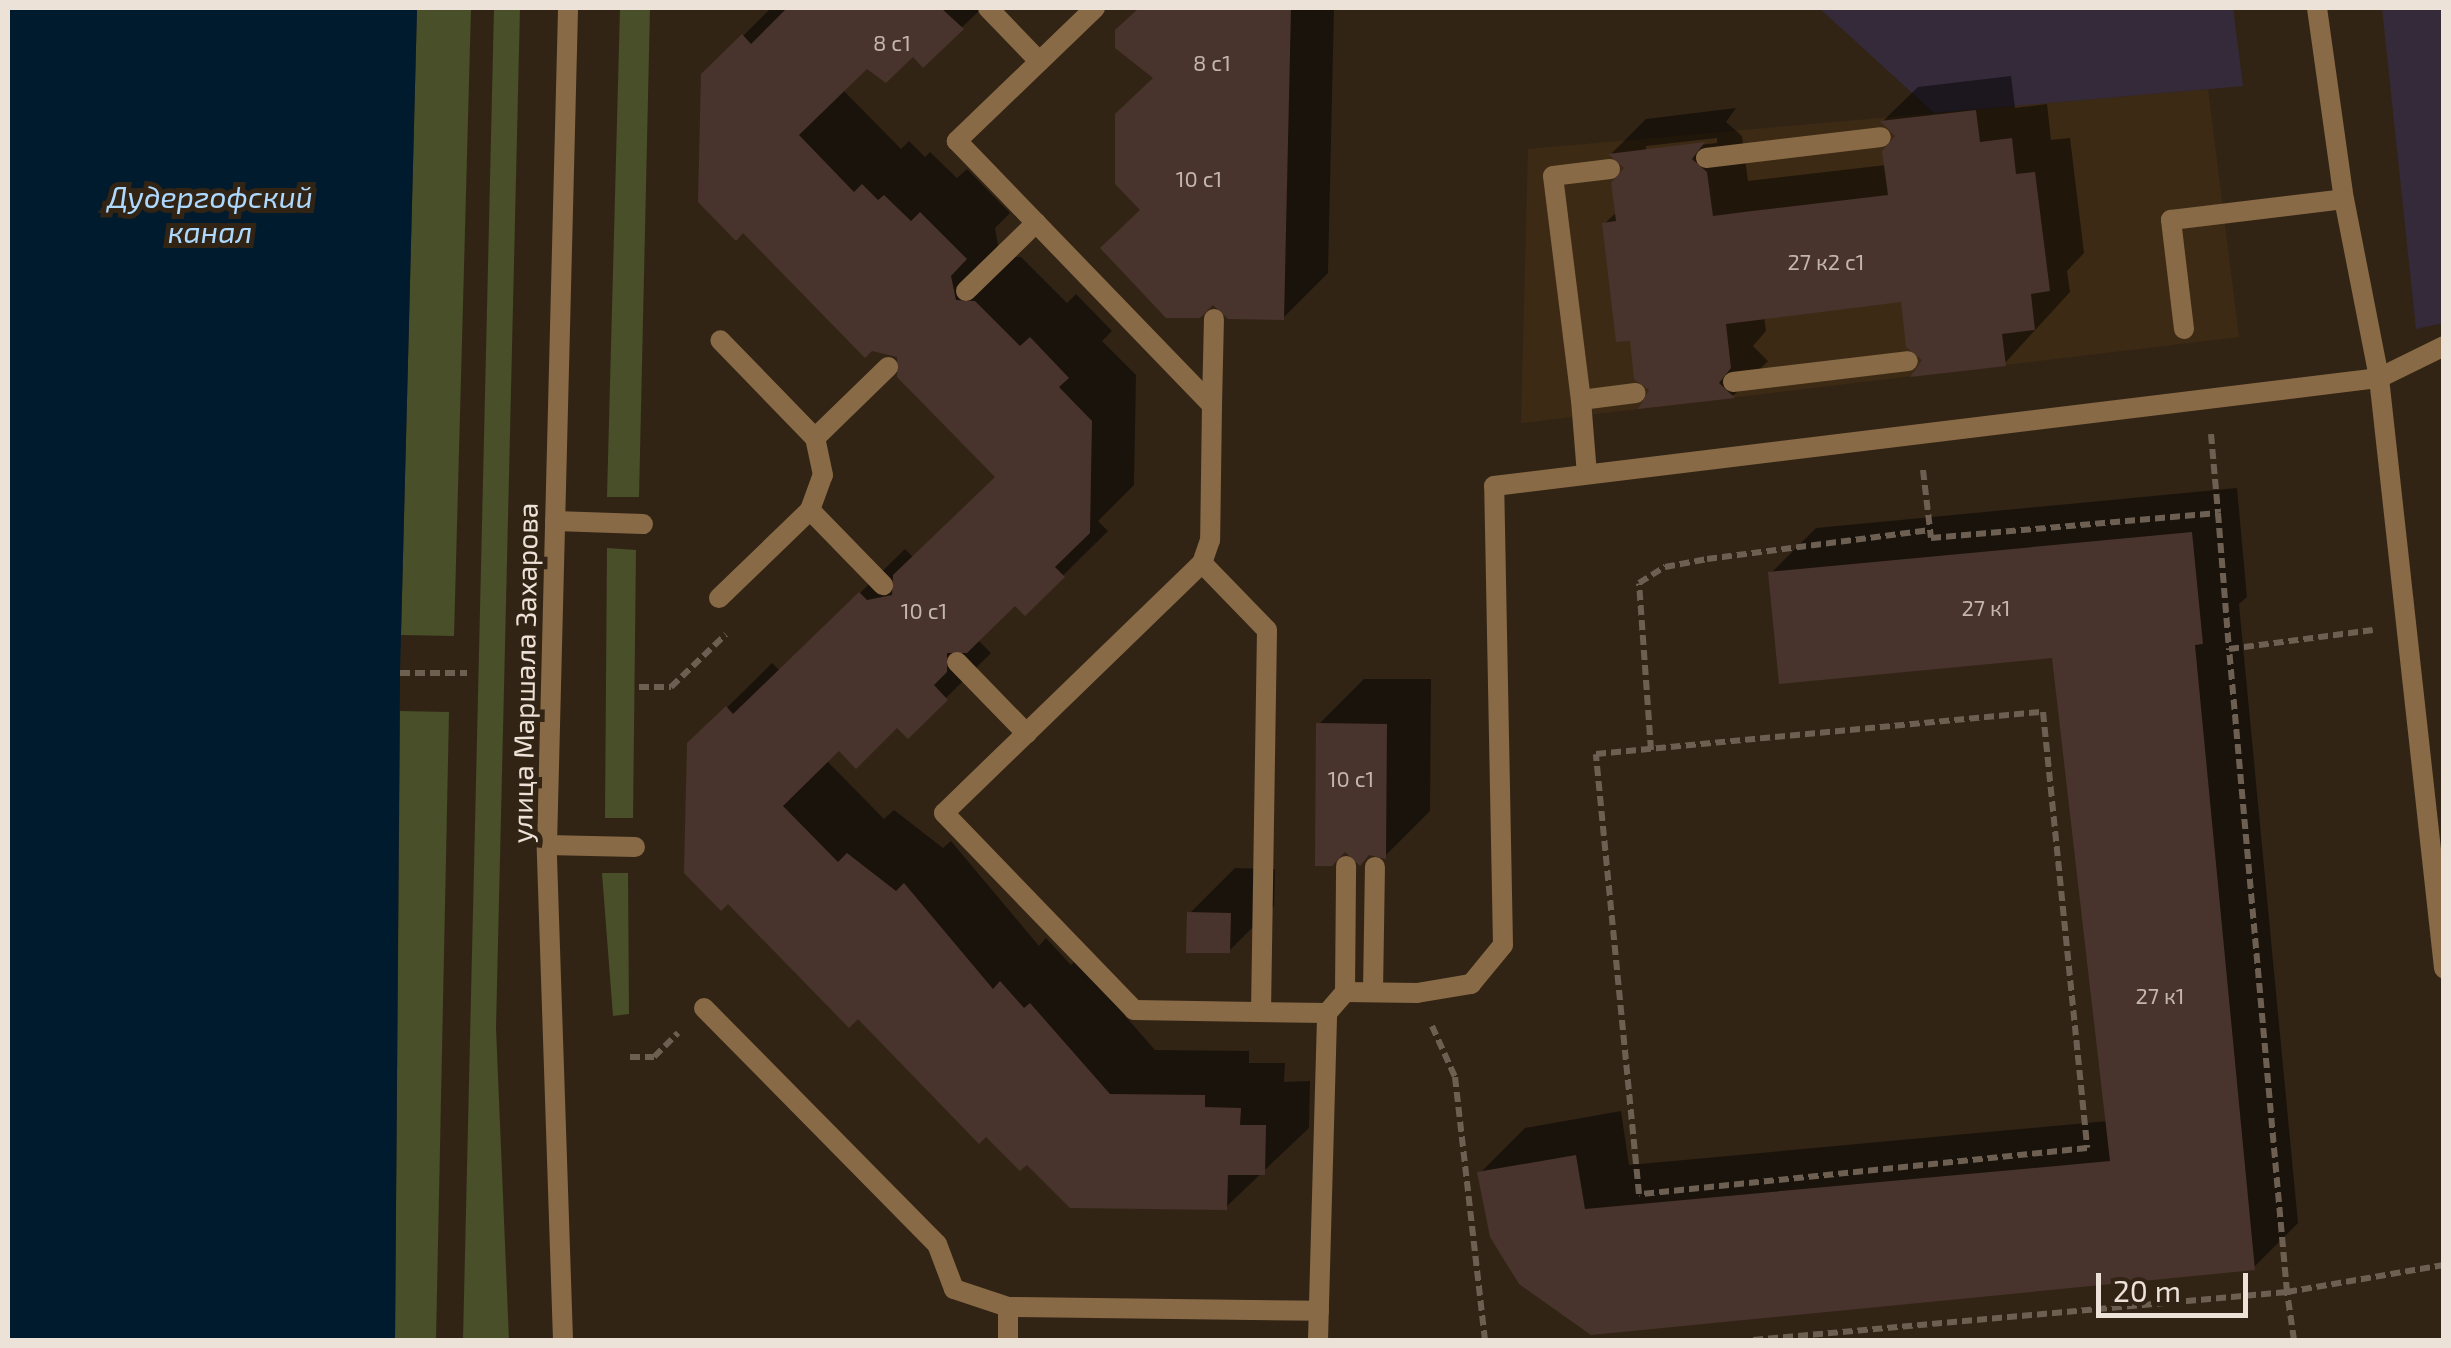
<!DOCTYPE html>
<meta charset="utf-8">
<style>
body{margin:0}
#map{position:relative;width:2451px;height:1348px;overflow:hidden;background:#322415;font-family:"Exo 2",sans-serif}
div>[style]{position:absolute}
.built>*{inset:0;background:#3c2a14}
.education>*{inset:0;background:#352a39}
.green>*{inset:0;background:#484f29}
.water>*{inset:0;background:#011b2e}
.shadow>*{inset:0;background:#0007}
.building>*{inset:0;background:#49332d}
.path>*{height:6px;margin-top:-3px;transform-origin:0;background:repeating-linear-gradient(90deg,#6d6052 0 10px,transparent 0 15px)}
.service>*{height:20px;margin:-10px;padding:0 10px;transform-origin:10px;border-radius:10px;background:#896a46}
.minor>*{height:20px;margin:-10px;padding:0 10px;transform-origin:10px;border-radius:10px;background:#896a46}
span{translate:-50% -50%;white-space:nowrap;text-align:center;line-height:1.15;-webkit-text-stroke:10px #322415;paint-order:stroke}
.number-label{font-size:22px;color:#c3b6ad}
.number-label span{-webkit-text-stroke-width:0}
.street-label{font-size:28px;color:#ece2d8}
.water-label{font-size:30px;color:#aed9fe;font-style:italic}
.frame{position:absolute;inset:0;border:10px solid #ece2d8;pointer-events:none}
.scale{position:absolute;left:2096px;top:1273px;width:152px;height:45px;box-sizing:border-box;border:5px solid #ece2d8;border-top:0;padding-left:12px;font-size:30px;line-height:35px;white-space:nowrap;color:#ece2d8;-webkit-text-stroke:8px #322415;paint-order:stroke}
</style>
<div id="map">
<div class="built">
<div style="clip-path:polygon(2208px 89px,2239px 337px,1521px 423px,1528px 149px)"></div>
</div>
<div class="education">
<div style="clip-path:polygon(1819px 8px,2233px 8px,2243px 86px,1934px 113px)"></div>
<div style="clip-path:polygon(2382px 8px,2443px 8px,2443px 323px,2416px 329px)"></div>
</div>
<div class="green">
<div style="clip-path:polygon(417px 8px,471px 8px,454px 636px,401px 635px)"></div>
<div style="clip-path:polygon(494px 8px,520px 8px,496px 1028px,509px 1340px,463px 1340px)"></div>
<div style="clip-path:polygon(620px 8px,650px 8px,639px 497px,607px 497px)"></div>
<div style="clip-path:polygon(607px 548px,636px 550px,633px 818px,605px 818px)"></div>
<div style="clip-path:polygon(400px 711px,449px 712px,436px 1340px,395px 1340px)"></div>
<div style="clip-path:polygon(602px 873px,628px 873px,629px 1014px,613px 1016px)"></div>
</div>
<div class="water">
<div style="clip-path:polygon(8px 8px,417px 8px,400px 673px,395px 1340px,8px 1340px)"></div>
</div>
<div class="shadow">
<div style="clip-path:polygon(771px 8px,982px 8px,923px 65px,913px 54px,867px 65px,842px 89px,901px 149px,909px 141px,925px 157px,930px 152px,957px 178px,967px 169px,1010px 213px,995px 228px,1000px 256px,1021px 257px,1067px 303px,1076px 294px,1112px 331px,1102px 341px,1136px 375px,1134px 485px,1098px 521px,1108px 531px,1025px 613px,1015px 602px,977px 639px,991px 653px,908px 736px,897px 725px,839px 748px,826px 760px,884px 819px,894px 810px,943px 848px,951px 841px,1039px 946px,1046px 938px,1071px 965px,1076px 960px,1155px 1050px,1249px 1051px,1249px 1063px,1285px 1063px,1284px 1082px,1310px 1081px,1309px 1128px,1226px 1207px,689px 745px,772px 663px,780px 671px,905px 549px,913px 557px,998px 477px,900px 355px,704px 75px)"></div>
<div style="clip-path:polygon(1141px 8px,1334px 8px,1328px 273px,1283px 318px,1143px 209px,1156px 77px,1117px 31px)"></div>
<div style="clip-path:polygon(evenodd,2011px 76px,2015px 108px,2047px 104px,2051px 140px,2070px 138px,2084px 253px,2067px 271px,2070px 292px,2005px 363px,1925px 360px,1903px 300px,1764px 316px,1766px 331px,1753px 346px,1768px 361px,1734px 395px,1643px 406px,1653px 390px,1633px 339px,1604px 224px,1618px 211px,1627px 168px,1611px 154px,1646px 119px,1736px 108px,1726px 122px,1742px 136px,1748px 181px,1886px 165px,1898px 136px,1883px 121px,1918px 87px,2011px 76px,1717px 138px,1717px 143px,1646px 151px,1646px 146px,1717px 138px)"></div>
<div style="clip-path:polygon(2237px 488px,2247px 597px,2239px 604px,2298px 1223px,2253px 1268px,1592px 1333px,1480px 1173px,1525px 1128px,1621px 1111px,1629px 1165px,2108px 1121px,2054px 655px,1771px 573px,1816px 528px)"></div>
<div style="clip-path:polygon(1364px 679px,1431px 679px,1430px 811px,1385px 856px,1319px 724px)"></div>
<div style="clip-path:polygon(1235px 868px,1275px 869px,1274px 906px,1229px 951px,1190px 913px)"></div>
</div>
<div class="building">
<div style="clip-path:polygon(787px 8px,941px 8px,964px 29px,923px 68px,913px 57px,886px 83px,867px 69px,799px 135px,854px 192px,862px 184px,878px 200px,884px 195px,911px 221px,920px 212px,967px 259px,951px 276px,956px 300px,975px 301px,1020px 346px,1030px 337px,1069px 378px,1059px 387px,1092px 421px,1090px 533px,1055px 567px,1065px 577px,1025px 616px,1015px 606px,967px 653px,947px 653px,947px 672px,934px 685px,948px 700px,908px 739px,897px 728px,856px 769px,839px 751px,783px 806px,838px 862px,847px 853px,896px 891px,904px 883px,993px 989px,1000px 981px,1024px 1008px,1030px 1003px,1110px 1094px,1205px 1095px,1205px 1107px,1241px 1108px,1240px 1125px,1266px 1125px,1265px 1175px,1228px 1175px,1227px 1210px,1070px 1208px,1027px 1165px,1020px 1171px,986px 1137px,979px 1144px,858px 1019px,849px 1028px,728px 904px,721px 911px,684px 873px,687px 743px,726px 706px,733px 714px,859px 592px,867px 600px,892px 595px,893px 575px,995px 477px,897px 377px,897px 357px,872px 351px,865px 358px,743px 233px,736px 241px,698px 202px,701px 74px,742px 34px,751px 44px)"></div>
<div style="clip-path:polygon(1139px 8px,1291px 8px,1284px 320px,1228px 319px,1213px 305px,1200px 318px,1166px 318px,1100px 248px,1140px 210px,1115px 184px,1115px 114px,1153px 78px,1115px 48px,1115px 30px)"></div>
<div style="clip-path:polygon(1976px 110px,1980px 142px,2012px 138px,2016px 174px,2035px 172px,2050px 291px,2031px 294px,2035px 330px,2002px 334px,2006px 366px,1910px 377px,1922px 360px,1906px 347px,1901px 302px,1726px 324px,1731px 368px,1719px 383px,1735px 398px,1638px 409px,1649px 390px,1634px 379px,1630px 341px,1616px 342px,1602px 223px,1616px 221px,1611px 183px,1624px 168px,1608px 154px,1705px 142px,1692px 159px,1707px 172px,1713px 216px,1752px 211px,1888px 195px,1882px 151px,1895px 136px,1880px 121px)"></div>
<div style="clip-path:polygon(2192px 532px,2203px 644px,2195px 645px,2255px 1270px,1591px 1335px,1519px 1284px,1490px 1237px,1477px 1172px,1576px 1155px,1585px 1209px,2110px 1161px,2052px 658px,1779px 684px,1768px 572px)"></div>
<div style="clip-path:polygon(1316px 723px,1387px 724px,1386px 859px,1369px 855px,1360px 866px,1345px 852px,1332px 866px,1315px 866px)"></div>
<div style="clip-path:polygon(1187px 912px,1231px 913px,1230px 953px,1186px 953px)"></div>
</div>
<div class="path">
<div style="left:2211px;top:434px;width:79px;rotate:84.9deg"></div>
<div style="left:1923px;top:470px;width:68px;rotate:83.3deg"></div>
<div style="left:1931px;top:538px;width:288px;rotate:-5deg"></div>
<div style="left:2218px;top:513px;width:136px;rotate:85.4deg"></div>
<div style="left:2229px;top:649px;width:145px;rotate:-7.5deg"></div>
<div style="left:400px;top:673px;width:67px"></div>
<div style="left:639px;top:687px;width:32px"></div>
<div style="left:671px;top:687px;width:76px;rotate:-43.9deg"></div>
<div style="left:2043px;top:712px;width:438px;rotate:84.2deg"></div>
<div style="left:2087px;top:1148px;width:450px;rotate:174.1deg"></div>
<div style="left:1639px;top:1194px;width:442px;rotate:-95.6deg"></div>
<div style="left:1596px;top:754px;width:449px;rotate:-5.4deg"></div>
<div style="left:1651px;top:750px;width:167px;rotate:-94.1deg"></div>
<div style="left:1639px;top:583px;width:31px;rotate:-32deg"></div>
<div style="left:1665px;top:567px;width:43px;rotate:-10.8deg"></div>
<div style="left:1707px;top:559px;width:225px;rotate:-7.4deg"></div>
<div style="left:1432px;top:1026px;width:56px;rotate:65.7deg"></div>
<div style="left:1455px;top:1077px;width:265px;rotate:83.5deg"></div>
<div style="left:630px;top:1057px;width:24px"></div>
<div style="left:654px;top:1057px;width:34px;rotate:-45deg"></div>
<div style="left:1753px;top:1340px;width:536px;rotate:-5.14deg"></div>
<div style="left:2287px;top:1292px;width:646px;rotate:-95.15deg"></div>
<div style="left:2294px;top:1340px;width:49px;rotate:-98.3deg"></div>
<div style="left:2287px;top:1292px;width:159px;rotate:-9.8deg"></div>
</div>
<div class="service">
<div style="left:988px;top:8px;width:74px;rotate:46.1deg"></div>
<div style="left:1095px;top:8px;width:192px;rotate:136.1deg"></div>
<div style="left:957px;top:141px;width:367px;rotate:46deg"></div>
<div style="left:1212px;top:405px;width:135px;rotate:90.8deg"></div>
<div style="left:1210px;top:540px;width:24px;rotate:109deg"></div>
<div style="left:1202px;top:563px;width:359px;rotate:135.9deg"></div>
<div style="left:944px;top:813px;width:274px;rotate:46deg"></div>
<div style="left:1134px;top:1010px;width:193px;rotate:0.9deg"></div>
<div style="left:2317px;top:8px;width:193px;rotate:82deg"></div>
<div style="left:2344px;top:199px;width:182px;rotate:78.9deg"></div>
<div style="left:2379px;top:378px;width:594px;rotate:83.71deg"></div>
<div style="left:1706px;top:158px;width:176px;rotate:-6.8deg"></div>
<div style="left:1610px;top:169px;width:57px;rotate:173deg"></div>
<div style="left:1553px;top:176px;width:226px;rotate:82.9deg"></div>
<div style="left:1581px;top:400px;width:55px;rotate:-7.3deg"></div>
<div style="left:966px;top:291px;width:98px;rotate:-44.2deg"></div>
<div style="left:2184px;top:329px;width:110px;rotate:-96.8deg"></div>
<div style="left:2171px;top:220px;width:174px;rotate:-6.9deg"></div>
<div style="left:1733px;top:382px;width:176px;rotate:-6.8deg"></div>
<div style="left:1581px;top:400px;width:74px;rotate:85.4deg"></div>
<div style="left:1212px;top:405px;width:86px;rotate:-88.7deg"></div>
<div style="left:815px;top:438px;width:102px;rotate:-44.2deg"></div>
<div style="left:810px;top:510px;width:105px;rotate:45.8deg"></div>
<div style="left:555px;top:521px;width:88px;rotate:2deg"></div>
<div style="left:1202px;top:563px;width:93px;rotate:45.9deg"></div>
<div style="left:1267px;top:630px;width:382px;rotate:90.9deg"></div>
<div style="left:719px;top:598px;width:127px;rotate:-44deg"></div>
<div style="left:810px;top:510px;width:37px;rotate:-70deg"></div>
<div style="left:823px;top:475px;width:38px;rotate:-102deg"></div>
<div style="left:815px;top:438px;width:136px;rotate:-134.1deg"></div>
<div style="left:957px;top:662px;width:100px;rotate:45.8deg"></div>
<div style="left:547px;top:845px;width:88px;rotate:1.3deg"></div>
<div style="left:1345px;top:992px;width:126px;rotate:-89.5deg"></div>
<div style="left:1373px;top:992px;width:125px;rotate:-89.1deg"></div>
<div style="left:704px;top:1008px;width:332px;rotate:45.4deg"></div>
<div style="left:937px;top:1244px;width:48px;rotate:69.3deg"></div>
<div style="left:954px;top:1289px;width:57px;rotate:18.4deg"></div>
<div style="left:1008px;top:1307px;width:311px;rotate:0.7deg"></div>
<div style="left:1008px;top:1340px;width:33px;rotate:-90deg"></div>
<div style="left:1318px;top:1340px;width:327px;rotate:-88.4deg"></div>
<div style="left:1327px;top:1013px;width:28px;rotate:-49deg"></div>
<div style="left:1345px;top:992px;width:72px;rotate:0.8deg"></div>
<div style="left:1417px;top:993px;width:55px;rotate:-9.5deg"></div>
<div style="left:1471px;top:984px;width:50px;rotate:-50.6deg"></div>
<div style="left:1503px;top:945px;width:459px;rotate:-91.1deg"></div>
<div style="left:1494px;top:486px;width:892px;rotate:-6.96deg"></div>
<div style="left:2379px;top:378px;width:72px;rotate:-26.2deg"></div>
</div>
<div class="minor">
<div style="left:563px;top:1340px;width:495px;rotate:-91.9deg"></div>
<div style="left:547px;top:845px;width:837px;rotate:-88.56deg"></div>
</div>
<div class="number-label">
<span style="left:892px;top:43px">8 с1</span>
<span style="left:1212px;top:63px">8 с1</span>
<span style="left:1199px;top:179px">10 с1</span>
<span style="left:1826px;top:262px">27 к2 с1</span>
<span style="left:1986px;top:608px">27 к1</span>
<span style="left:924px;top:611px">10 с1</span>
<span style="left:1351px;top:779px">10 с1</span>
<span style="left:2160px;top:996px">27 к1</span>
</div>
<div class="street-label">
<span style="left:524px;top:673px;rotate:-89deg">улица Маршала Захарова</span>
</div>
<div class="water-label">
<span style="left:210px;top:213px">Дудергофский<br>канал</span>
</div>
<div class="frame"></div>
<div class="scale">20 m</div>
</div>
